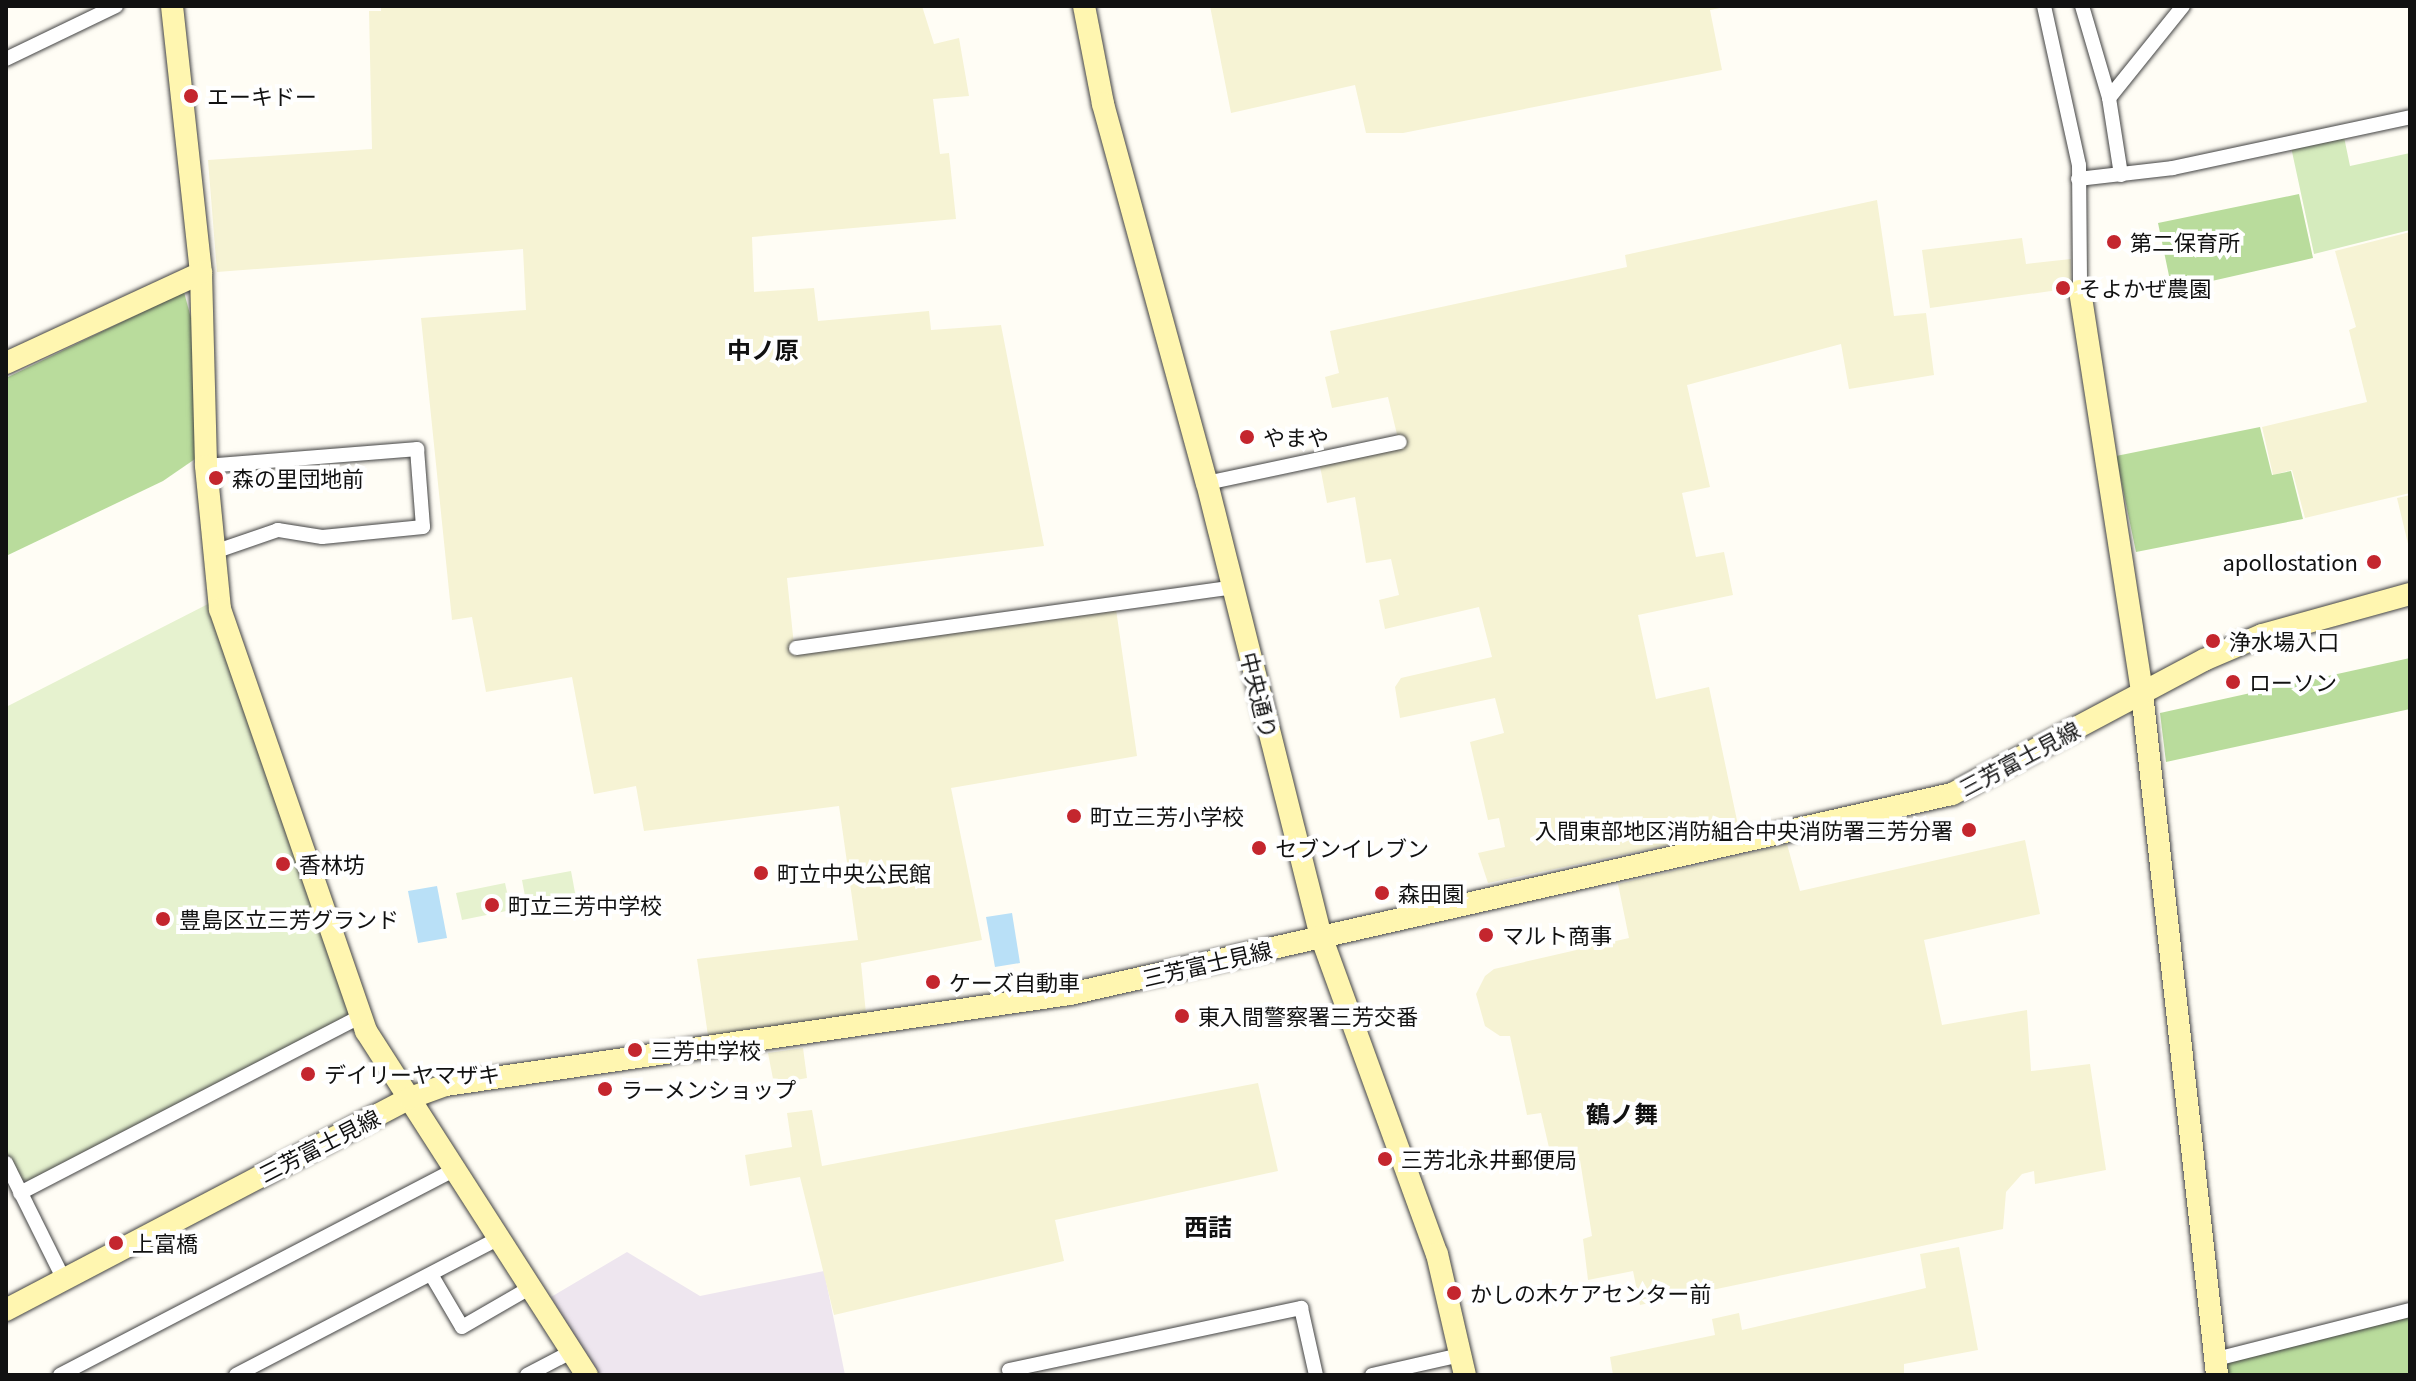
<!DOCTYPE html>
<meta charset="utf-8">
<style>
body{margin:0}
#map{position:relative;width:2416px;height:1381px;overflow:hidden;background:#fffdf5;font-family:Georgia,"Noto Sans JP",serif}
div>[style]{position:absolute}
.industrial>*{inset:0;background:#eee6ef}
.farmland>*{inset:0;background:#f6f3d4}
.green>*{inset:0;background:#d5ebbd}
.forest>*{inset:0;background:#b9dc9c}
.pitch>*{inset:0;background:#e6f2cf}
.water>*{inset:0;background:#b9e0f7}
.roads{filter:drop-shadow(0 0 2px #444) drop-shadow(0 0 2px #444)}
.street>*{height:14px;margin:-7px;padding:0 7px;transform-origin:7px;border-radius:7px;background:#fff}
.secondary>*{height:22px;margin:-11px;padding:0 11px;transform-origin:11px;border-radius:11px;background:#fff6b0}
.dots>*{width:22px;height:22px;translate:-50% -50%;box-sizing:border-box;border:4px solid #fff;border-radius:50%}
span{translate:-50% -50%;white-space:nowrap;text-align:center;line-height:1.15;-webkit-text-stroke:8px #fff;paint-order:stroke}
.poi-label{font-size:22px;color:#111}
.left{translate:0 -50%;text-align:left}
.right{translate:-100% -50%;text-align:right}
.street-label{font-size:22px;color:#111}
.neighbourhood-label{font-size:24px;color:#111;font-weight:700}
.frame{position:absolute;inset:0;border:8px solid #111;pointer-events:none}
</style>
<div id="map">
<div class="industrial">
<div style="clip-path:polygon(627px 1252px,700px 1296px,824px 1271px,845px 1375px,597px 1375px,551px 1297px)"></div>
</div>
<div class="farmland">
<div style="clip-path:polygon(381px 6px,922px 6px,934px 44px,959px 38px,969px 96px,933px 99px,940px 154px,949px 153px,956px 219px,752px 237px,754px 292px,814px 288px,818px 321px,929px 311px,931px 330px,1001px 325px,1044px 546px,787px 578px,795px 655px,1116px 609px,1137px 756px,951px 788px,982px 940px,861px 963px,866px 1014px,708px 1036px,697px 959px,858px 940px,839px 806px,644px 831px,636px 786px,594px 794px,572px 677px,486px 692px,472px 617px,452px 620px,421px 318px,526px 310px,523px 249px,217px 272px,208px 160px,372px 149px,369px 11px,381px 11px)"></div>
<div style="clip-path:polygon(1210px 6px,1730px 6px,1710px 10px,1722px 70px,1403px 133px,1366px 133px,1355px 85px,1231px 113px)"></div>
<div style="clip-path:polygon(1877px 200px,1894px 316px,1926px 313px,1934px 375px,1849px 389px,1841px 344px,1687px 385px,1710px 487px,1682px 493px,1696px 557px,1724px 552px,1733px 595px,1638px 615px,1656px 699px,1709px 687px,1739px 830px,1488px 883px,1478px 853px,1505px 847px,1499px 818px,1488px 820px,1470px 742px,1504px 733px,1495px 698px,1400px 718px,1395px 687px,1401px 678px,1492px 657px,1479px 607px,1385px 629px,1379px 600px,1399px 595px,1391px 559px,1366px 563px,1355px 497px,1327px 503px,1320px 466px,1400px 447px,1388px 397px,1332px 408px,1325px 377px,1339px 373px,1330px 331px,1627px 267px,1625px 255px)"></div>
<div style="clip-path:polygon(2410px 232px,2410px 493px,2305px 518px,2292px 470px,2273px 475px,2262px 427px,2367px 402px,2349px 330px,2356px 327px,2335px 251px)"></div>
<div style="clip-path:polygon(2022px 238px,2026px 264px,2071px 259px,2072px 288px,1930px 308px,1922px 250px)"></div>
<div style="clip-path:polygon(2410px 495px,2410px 552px,2397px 498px)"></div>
<div style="clip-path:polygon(2025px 840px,2040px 914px,1924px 940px,1942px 1025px,2027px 1010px,2031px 1071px,2090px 1064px,2106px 1170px,2035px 1184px,2034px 1171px,2022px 1174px,2006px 1192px,2003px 1229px,1640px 1305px,1633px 1271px,1588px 1280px,1583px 1239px,1592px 1236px,1580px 1160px,1553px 1165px,1541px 1113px,1527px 1115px,1510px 1036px,1500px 1036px,1485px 1026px,1476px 994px,1485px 976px,1494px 969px,1629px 938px,1618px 884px,1787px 844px,1800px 891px)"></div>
<div style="clip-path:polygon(803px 1048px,807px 1078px,774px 1084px,768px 1053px)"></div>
<div style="clip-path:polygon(1258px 1083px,1278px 1171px,1055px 1220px,1064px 1261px,834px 1315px,800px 1177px,750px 1186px,745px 1155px,792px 1147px,787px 1113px,812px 1110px,822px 1166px)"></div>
<div style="clip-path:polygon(1959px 1247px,1978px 1350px,1904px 1364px,1904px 1375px,1613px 1375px,1610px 1357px,1715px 1335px,1712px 1319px,1739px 1313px,1742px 1330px,1926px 1288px,1920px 1254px)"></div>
</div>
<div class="green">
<div style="clip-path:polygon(2344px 137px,2350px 166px,2410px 153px,2410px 230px,2314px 254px,2291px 147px)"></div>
</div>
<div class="forest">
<div style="clip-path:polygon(2299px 194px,2313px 258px,2172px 290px,2158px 223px)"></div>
<div style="clip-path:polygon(184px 292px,191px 318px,195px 459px,163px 481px,6px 556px,6px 378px)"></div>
<div style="clip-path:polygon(2260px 427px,2272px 475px,2291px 471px,2303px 519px,2136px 552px,2116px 456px)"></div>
<div style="clip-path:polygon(2410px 658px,2410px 709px,2166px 762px,2160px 713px)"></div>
<div style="clip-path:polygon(2410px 1316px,2410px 1375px,2228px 1375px,2227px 1361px)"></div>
</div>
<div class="pitch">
<div style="clip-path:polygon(210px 603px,350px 1010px,347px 1018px,31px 1182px,20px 1179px,6px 1150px,6px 707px)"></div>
<div style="clip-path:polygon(571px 871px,576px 898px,527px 907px,522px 880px)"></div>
<div style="clip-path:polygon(505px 883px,511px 910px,462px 920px,456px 893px)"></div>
</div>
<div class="water">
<div style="clip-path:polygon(437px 886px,447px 938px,418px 943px,408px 891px)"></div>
<div style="clip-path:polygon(1012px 913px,1020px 963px,995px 967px,986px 917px)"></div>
</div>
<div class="roads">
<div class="street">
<div style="left:2044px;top:6px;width:163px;rotate:77.6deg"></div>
<div style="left:2079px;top:165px;width:126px;rotate:89.5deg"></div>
<div style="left:2082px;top:6px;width:96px;rotate:73.6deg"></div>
<div style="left:2109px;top:98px;width:78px;rotate:81.1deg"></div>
<div style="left:6px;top:59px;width:122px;rotate:-25.7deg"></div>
<div style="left:2109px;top:98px;width:118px;rotate:-51.2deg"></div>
<div style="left:2078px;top:179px;width:96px;rotate:-6.6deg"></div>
<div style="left:2173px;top:168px;width:242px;rotate:-12.1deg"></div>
<div style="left:206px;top:466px;width:212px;rotate:-4.6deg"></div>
<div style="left:417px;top:449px;width:78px;rotate:85.6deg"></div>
<div style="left:423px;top:527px;width:101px;rotate:174.3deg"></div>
<div style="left:322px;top:537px;width:45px;rotate:-171deg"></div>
<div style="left:278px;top:530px;width:68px;rotate:161deg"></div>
<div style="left:1207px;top:483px;width:197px;rotate:-12deg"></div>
<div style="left:796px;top:648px;width:441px;rotate:-7.9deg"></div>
<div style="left:6px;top:1163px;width:128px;rotate:63.6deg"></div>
<div style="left:20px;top:1193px;width:384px;rotate:-27.4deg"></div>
<div style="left:432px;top:1276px;width:59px;rotate:59.5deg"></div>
<div style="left:462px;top:1327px;width:82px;rotate:-30deg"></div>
<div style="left:2216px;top:1359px;width:200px;rotate:-14.2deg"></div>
<div style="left:1009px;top:1370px;width:299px;rotate:-12deg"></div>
<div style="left:1301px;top:1308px;width:69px;rotate:77.4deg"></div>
<div style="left:60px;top:1375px;width:448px;rotate:-27.5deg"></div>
<div style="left:236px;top:1375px;width:299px;rotate:-27.5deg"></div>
<div style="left:527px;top:1375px;width:52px;rotate:-27.6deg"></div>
<div style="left:1372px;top:1375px;width:90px;rotate:-12.8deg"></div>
</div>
<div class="secondary">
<div style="left:172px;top:6px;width:269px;rotate:83.8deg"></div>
<div style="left:201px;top:273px;width:193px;rotate:88.5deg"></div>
<div style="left:206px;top:466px;width:144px;rotate:84.4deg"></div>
<div style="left:220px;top:609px;width:447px;rotate:70.9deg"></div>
<div style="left:366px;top:1031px;width:409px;rotate:57.3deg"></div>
<div style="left:1084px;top:6px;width:100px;rotate:79deg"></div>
<div style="left:1103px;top:104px;width:393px;rotate:74.7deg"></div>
<div style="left:1207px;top:483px;width:467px;rotate:75.9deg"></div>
<div style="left:1321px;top:936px;width:338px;rotate:70deg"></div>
<div style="left:1437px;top:1254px;width:124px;rotate:77deg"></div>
<div style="left:2080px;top:291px;width:407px;rotate:81.2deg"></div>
<div style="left:2142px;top:693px;width:686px;rotate:83.72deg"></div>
<div style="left:6px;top:363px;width:215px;rotate:-24.8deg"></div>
<div style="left:6px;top:1310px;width:456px;rotate:-27.7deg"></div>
<div style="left:410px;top:1098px;width:38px;rotate:-20deg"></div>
<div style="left:446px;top:1085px;width:631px;rotate:-8.3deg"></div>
<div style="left:1070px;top:994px;width:904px;rotate:-12.78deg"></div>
<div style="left:1952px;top:794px;width:285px;rotate:-28deg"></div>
<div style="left:2204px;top:660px;width:63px;rotate:-23.3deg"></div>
<div style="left:2262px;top:635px;width:154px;rotate:-15.5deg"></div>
</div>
</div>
<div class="dots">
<div style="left:191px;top:96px;background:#c4262e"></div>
<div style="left:2114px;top:242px;background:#c4262e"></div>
<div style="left:2063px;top:288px;background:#c4262e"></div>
<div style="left:1247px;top:437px;background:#c4262e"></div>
<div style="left:216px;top:478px;background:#c4262e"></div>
<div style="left:2374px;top:562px;background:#c4262e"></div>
<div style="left:2213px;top:641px;background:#c4262e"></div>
<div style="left:2233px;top:682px;background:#c4262e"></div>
<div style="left:1074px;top:816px;background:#c4262e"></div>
<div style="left:1969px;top:830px;background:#c4262e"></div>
<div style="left:1259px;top:848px;background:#c4262e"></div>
<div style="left:283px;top:864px;background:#c4262e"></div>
<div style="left:761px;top:873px;background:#c4262e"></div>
<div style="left:1382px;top:893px;background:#c4262e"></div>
<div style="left:492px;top:905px;background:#c4262e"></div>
<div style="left:163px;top:919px;background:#c4262e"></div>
<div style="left:1486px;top:935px;background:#c4262e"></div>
<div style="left:933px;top:982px;background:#c4262e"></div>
<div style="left:1182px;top:1016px;background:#c4262e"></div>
<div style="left:635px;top:1050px;background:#c4262e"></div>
<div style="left:308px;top:1074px;background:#c4262e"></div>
<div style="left:605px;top:1089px;background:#c4262e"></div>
<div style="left:1385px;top:1159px;background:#c4262e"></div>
<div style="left:116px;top:1243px;background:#c4262e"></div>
<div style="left:1454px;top:1293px;background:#c4262e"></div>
</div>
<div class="poi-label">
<span class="left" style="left:207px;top:96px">エーキドー</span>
<span class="left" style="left:2130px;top:242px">第二保育所</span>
<span class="left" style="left:2079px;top:288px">そよかぜ農園</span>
<span class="left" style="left:1263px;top:437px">やまや</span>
<span class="left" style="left:232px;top:478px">森の里団地前</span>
<span class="right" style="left:2358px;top:562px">apollostation</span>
<span class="left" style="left:2229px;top:641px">浄水場入口</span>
<span class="left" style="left:2249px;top:682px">ローソン</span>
<span class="left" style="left:1090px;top:816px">町立三芳小学校</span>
<span class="right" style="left:1953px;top:830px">入間東部地区消防組合中央消防署三芳分署</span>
<span class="left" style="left:1275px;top:848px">セブンイレブン</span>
<span class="left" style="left:299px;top:864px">香林坊</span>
<span class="left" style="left:777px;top:873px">町立中央公民館</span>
<span class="left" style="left:1398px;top:893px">森田園</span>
<span class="left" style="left:508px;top:905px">町立三芳中学校</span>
<span class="left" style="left:179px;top:919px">豊島区立三芳グランド</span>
<span class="left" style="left:1502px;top:935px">マルト商事</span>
<span class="left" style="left:949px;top:982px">ケーズ自動車</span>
<span class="left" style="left:1198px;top:1016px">東入間警察署三芳交番</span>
<span class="left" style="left:651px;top:1050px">三芳中学校</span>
<span class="left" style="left:324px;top:1074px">デイリーヤマザキ</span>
<span class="left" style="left:621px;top:1089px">ラーメンショップ</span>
<span class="left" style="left:1401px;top:1159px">三芳北永井郵便局</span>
<span class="left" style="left:132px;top:1243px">上富橋</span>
<span class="left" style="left:1470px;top:1293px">かしの木ケアセンター前</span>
</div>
<div class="street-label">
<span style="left:1260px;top:695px;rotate:76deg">中央通り</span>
<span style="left:2019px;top:758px;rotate:-28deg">三芳富士見線</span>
<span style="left:1207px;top:963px;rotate:-13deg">三芳富士見線</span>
<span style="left:319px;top:1145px;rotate:-27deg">三芳富士見線</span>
</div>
<div class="neighbourhood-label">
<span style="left:763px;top:349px">中ノ原</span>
<span style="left:1622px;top:1113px">鶴ノ舞</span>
<span style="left:1208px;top:1226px">西詰</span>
</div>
<div class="frame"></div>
</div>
